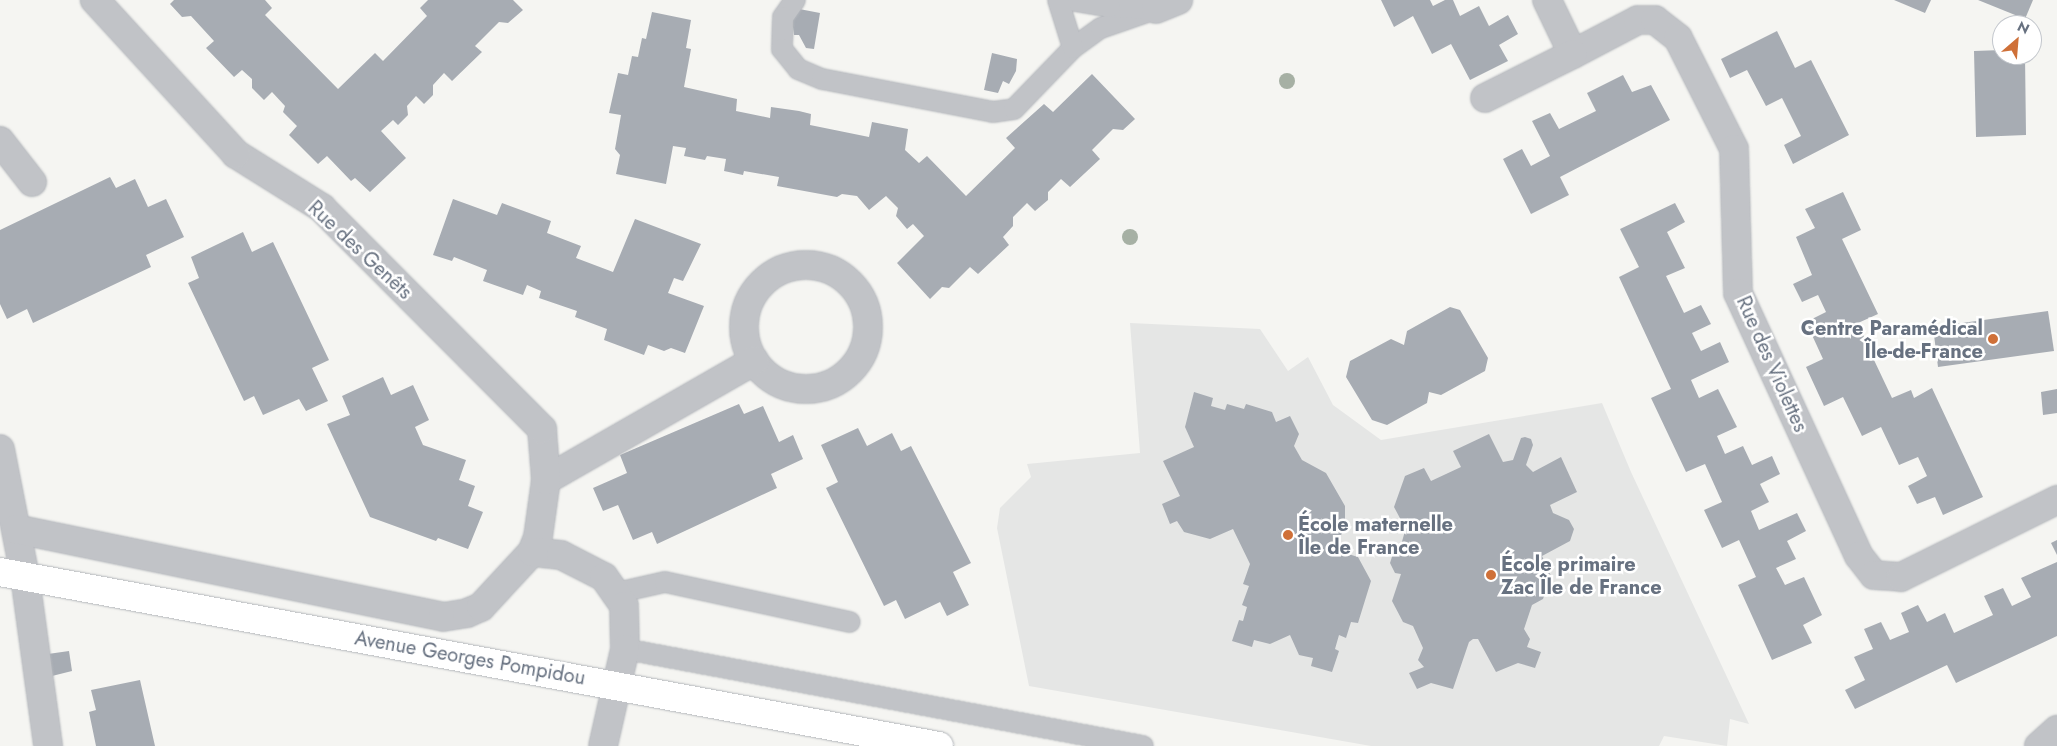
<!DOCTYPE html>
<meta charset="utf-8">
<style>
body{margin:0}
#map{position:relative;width:2057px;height:746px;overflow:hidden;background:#f5f5f2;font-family:Jost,sans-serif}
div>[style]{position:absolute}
.built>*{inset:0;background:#e5e6e5}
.building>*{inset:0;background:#a7acb3}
.roads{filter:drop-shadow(0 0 1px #b3b6bb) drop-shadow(0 0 1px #b3b6bb)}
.lane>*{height:20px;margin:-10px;padding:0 10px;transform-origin:10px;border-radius:10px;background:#c1c3c7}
.street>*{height:28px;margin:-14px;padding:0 14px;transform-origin:14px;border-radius:14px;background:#c1c3c7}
.street>.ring{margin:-14px;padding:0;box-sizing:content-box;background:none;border:28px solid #c1c3c7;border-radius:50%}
.secondary>*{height:28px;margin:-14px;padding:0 14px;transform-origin:14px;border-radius:14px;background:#fff}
.trees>*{width:16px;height:16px;margin:-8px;border-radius:50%;background:#a6b0a4}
.dots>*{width:14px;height:14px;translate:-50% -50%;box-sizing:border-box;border:2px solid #fff;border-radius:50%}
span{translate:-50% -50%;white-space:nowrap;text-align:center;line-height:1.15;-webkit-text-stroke:5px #fff;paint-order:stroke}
.street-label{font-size:20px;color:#677180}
.poi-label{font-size:20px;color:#677180;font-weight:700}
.right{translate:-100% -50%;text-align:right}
.left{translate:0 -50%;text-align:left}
.north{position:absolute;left:1992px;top:15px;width:50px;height:50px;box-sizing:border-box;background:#fff;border:1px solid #c2c6cc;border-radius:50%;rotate:27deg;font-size:14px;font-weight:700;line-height:20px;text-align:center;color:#677180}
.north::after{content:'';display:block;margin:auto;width:18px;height:22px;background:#cf7038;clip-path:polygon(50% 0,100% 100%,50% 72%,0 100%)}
</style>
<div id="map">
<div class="built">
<div style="clip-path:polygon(1130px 323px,1260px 329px,1288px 371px,1308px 357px,1333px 405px,1381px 440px,1602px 403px,1631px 472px,1749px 724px,1730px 719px,1727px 746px,1664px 736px,1659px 746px,1371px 746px,1029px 686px,997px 528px,1000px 508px,1031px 477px,1027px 464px,1140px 453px)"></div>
</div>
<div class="building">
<div style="clip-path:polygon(174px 0,265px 0,272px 8px,265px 15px,338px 89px,375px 53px,383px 61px,427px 16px,420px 8px,428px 0,513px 0,523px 10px,508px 23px,499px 22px,475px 46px,482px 52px,452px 81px,444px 73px,433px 85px,433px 95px,424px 104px,416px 96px,407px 106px,408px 115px,398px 125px,393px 120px,381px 131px,406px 158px,370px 192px,355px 178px,351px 181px,327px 156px,318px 164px,289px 135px,297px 126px,283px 112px,285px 106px,272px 92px,264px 100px,252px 88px,252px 79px,242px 70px,234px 77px,206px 48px,214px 41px,191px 16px,182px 17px,170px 4px)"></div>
<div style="clip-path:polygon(1381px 0,1430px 0,1433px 6px,1445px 0,1453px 0,1460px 16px,1479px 6px,1489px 26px,1508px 15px,1518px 34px,1499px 45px,1508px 61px,1470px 80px,1451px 44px,1432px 54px,1413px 16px,1394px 27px)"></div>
<div style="clip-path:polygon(1894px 0,1931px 0,1925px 13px)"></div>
<div style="clip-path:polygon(1978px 0,2033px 0,2025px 19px)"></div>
<div style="clip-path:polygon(794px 8px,820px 13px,814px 49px,806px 48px,799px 35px,794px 35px,792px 20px)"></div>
<div style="clip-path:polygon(652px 12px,691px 20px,686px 48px,691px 49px,684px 87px,737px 99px,736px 111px,770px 118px,771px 107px,799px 111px,811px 114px,810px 125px,869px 137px,872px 122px,908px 129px,905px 150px,919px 163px,927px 156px,966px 196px,1015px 148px,1006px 138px,1044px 104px,1053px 112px,1092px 74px,1135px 119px,1123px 130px,1113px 129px,1092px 150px,1100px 159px,1070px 187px,1061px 179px,1048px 192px,1048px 200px,1035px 211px,1027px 203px,1013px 217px,1013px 226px,1003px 237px,1009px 245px,978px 274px,970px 267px,949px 288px,942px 287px,930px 299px,897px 263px,924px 236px,913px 224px,907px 229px,896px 216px,898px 208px,886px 196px,869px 210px,857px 196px,842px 194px,837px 197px,777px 186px,779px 177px,744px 171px,743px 175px,724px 171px,726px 159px,707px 156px,705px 160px,684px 156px,686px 148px,673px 146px,666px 184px,616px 174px,620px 155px,615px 149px,621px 115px,609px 113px,618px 73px,628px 75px,632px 56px,638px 57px,642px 38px,646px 39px)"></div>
<div style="clip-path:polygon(1777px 31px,1795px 68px,1811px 60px,1849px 135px,1793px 164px,1784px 145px,1801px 136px,1782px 98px,1766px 106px,1747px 70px,1730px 78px,1721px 59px)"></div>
<div style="clip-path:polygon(2002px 50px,2002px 55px,2025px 55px,2026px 135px,1976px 137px,1974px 51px)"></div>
<div style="clip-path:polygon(992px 53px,1017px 59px,1016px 71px,1009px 84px,1003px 81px,998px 93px,984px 90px)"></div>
<div style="clip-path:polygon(1623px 75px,1632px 92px,1651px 85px,1670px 120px,1560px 177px,1569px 195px,1531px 214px,1503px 159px,1522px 149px,1531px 166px,1550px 156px,1532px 121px,1550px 113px,1559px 129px,1596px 111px,1587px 93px)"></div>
<div style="clip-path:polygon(110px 177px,116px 188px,135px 179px,148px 207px,166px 199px,184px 237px,146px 255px,151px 267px,33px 323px,27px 309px,7px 319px,0 304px,0 230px)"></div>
<div style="clip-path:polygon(1843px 192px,1861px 230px,1842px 239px,1878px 314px,1858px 323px,1874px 360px,1892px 398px,1911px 390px,1914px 398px,1932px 388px,1983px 497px,1943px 515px,1935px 497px,1917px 504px,1908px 486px,1927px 476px,1918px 457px,1899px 465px,1881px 427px,1862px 436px,1843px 397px,1824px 406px,1806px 367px,1823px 359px,1806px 322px,1826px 312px,1818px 295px,1802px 302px,1793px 284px,1812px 275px,1796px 237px,1815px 228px,1805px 209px)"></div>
<div style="clip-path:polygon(453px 199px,497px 215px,502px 203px,551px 221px,547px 233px,581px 246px,576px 258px,613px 272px,635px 219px,701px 244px,683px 281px,674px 278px,668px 293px,704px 306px,685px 353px,671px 348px,664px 351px,648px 345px,644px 355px,604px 340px,607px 329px,575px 317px,577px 311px,539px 298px,541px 291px,527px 285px,523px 295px,483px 281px,487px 270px,454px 257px,452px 261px,433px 255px)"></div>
<div style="clip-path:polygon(1675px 203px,1685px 222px,1667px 232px,1685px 268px,1666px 276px,1684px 313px,1701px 305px,1711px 324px,1692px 333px,1701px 351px,1720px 342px,1729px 362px,1691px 380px,1699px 398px,1718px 389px,1737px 427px,1717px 436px,1725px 454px,1743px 446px,1752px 465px,1772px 456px,1780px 474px,1760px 484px,1769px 502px,1751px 511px,1759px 530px,1797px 513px,1806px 531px,1787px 541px,1796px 559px,1776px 568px,1785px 585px,1804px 577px,1822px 615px,1803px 625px,1812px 643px,1772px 660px,1738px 585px,1756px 577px,1739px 540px,1722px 548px,1704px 510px,1722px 502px,1705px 464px,1686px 472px,1651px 398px,1671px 389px,1619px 277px,1639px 267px,1620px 229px)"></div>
<div style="clip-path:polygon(243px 232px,252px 252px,273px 242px,329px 360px,312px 368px,328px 401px,306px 411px,299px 399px,263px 415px,254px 396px,244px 401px,188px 283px,199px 278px,191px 257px)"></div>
<div style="clip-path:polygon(1450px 307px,1460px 310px,1488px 358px,1485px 371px,1441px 395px,1429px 392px,1427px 403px,1387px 425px,1372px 420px,1346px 377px,1350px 361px,1391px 339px,1404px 345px,1407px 331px)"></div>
<div style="clip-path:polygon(2048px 311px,2054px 351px,1938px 367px,1933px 327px)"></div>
<div style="clip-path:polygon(383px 377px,391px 395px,413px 385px,429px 420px,415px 427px,423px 445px,466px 460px,459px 480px,475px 486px,468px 506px,483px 512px,468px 549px,438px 538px,436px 541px,370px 517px,327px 424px,350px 415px,342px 396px)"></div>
<div style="clip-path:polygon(2057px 389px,2057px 413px,2043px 415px,2041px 392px)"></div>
<div style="clip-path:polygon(1194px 392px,1213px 398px,1211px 406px,1225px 410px,1227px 404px,1244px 409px,1246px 404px,1272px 412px,1276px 422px,1290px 416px,1299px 434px,1294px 446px,1302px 460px,1326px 473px,1345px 506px,1345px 526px,1339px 540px,1345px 553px,1358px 557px,1371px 581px,1358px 623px,1351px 622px,1346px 638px,1339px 635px,1335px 649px,1339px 651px,1332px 672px,1311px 666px,1313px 658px,1299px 655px,1290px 635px,1270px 644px,1254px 640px,1252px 647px,1232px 641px,1239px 620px,1243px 621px,1247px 607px,1242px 605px,1249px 586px,1243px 584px,1250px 564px,1233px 529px,1210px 539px,1184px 532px,1177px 521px,1170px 524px,1162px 504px,1180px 496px,1163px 461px,1194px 447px,1185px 427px)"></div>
<div style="clip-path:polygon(739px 404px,744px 414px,763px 406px,779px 442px,793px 435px,803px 459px,771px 474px,777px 488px,657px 544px,652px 532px,633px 540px,618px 505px,603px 511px,593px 488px,627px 473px,620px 455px)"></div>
<div style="clip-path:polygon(858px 428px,867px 446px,892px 433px,901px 451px,911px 446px,971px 563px,953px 572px,969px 605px,947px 616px,940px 602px,905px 619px,896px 600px,884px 606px,826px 488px,838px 482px,821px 445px)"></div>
<div style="clip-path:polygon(1489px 434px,1503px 462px,1513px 460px,1521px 438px,1525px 437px,1531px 439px,1533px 445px,1526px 465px,1533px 472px,1561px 457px,1577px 492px,1550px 505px,1553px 513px,1569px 520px,1574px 529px,1570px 541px,1542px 556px,1551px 576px,1543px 599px,1532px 605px,1524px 629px,1530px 639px,1527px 647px,1541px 652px,1535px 668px,1518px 663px,1496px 672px,1478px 639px,1473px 639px,1469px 642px,1453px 689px,1431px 683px,1417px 689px,1409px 673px,1424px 667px,1418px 660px,1423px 648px,1413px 626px,1403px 622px,1392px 601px,1401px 574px,1395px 573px,1390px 563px,1396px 544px,1401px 545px,1407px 524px,1402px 522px,1394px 507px,1405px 476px,1424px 468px,1431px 481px,1461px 467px,1453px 451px)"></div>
<div style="clip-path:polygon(2057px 540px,2057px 555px,2051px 543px)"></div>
<div style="clip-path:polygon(2057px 562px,2057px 636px,1956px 683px,1947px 665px,1855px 709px,1845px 690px,1865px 680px,1854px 657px,1873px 649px,1864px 629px,1881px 622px,1890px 640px,1909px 632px,1901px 613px,1918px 605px,1927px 622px,1945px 613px,1954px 633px,1993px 615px,1984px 596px,2003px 588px,2012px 606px,2031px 597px,2021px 578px)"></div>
<div style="clip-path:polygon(69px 651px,72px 671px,52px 676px,48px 654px)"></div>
<div style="clip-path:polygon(140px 680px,155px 746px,96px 746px,89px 712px,96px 710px,91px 690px)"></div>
</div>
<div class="roads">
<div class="lane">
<div style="left:795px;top:0;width:21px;rotate:125deg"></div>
<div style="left:783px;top:17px;width:32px;rotate:92deg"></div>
<div style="left:782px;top:49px;width:26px;rotate:51deg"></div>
<div style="left:798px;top:69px;width:26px;rotate:23deg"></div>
<div style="left:822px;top:79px;width:174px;rotate:10.9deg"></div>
<div style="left:993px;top:112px;width:21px;rotate:-8deg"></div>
<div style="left:1014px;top:109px;width:85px;rotate:-46deg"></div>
<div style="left:1073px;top:48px;width:34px;rotate:-36deg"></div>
<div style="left:1101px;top:28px;width:58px;rotate:-19.1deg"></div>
<div style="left:1156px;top:9px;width:46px;rotate:-177.5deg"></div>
<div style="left:1110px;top:7px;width:42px;rotate:-170.3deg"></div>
<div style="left:1058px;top:0;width:50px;rotate:72.6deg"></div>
<div style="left:616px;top:593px;width:50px;rotate:-12.7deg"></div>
<div style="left:665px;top:582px;width:189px;rotate:12.2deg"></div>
<div style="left:625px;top:649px;width:527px;rotate:10.61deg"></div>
</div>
<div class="street">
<div style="left:1547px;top:0;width:60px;rotate:64.3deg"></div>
<div style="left:1573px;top:54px;width:73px;rotate:-27.6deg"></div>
<div style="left:1638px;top:20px;width:17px"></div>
<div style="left:1655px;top:20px;width:29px;rotate:38deg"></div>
<div style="left:1678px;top:38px;width:124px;rotate:63.2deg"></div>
<div style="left:1734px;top:149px;width:144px;rotate:88.4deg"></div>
<div style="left:1738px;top:293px;width:289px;rotate:65.3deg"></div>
<div style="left:1859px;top:556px;width:24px;rotate:52deg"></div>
<div style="left:1874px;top:575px;width:27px;rotate:4deg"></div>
<div style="left:1901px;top:577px;width:174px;rotate:-26.3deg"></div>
<div style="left:1156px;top:9px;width:24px;rotate:-22deg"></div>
<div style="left:1485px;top:98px;width:98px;rotate:-26.6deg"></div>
<div style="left:0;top:141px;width:52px;rotate:52deg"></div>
<div class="ring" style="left:744px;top:265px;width:96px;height:96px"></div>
<div style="left:0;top:449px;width:130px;rotate:78.9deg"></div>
<div style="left:25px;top:577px;width:171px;rotate:82.2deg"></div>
<div style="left:546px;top:480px;width:240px;rotate:-29.8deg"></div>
<div style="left:16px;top:529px;width:436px;rotate:11.6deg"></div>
<div style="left:443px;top:617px;width:24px;rotate:-9deg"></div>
<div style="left:467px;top:613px;width:15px;rotate:-23deg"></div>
<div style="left:481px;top:607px;width:75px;rotate:-47.2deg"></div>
<div style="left:532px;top:552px;width:16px;rotate:-68deg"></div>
<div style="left:538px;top:537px;width:58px;rotate:-82deg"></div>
<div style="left:546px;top:480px;width:51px;rotate:-94.5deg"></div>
<div style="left:542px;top:429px;width:312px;rotate:-134.9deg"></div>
<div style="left:322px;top:208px;width:102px;rotate:-147.9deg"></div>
<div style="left:236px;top:154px;width:209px;rotate:-132.5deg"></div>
<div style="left:532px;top:552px;width:29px;rotate:6deg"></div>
<div style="left:561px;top:555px;width:48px;rotate:27.1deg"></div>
<div style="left:604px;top:577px;width:35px;rotate:55deg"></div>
<div style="left:624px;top:606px;width:43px;rotate:88.7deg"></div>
<div style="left:625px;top:649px;width:99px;rotate:102.8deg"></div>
<div style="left:2039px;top:746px;width:24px;rotate:-42deg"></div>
</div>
<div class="secondary">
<div style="left:0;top:572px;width:955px;rotate:10.5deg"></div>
</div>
</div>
<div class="trees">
<div style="left:1287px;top:81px"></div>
<div style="left:1130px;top:237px"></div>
</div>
<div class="dots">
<div style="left:1993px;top:339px;background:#cf7038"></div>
<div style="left:1288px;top:535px;background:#cf7038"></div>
<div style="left:1491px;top:575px;background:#cf7038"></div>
</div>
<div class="street-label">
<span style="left:360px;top:250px;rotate:43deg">Rue des Genêts</span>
<span style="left:1772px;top:364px;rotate:66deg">Rue des Violettes</span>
<span style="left:470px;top:658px;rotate:10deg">Avenue Georges Pompidou</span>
</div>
<div class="poi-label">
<span class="right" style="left:1983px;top:340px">Centre Paramédical<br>Île-de-France</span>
<span class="left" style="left:1298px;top:536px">École maternelle<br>Île de France</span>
<span class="left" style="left:1501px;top:576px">École primaire<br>Zac Île de France</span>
</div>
<div class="north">N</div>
</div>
